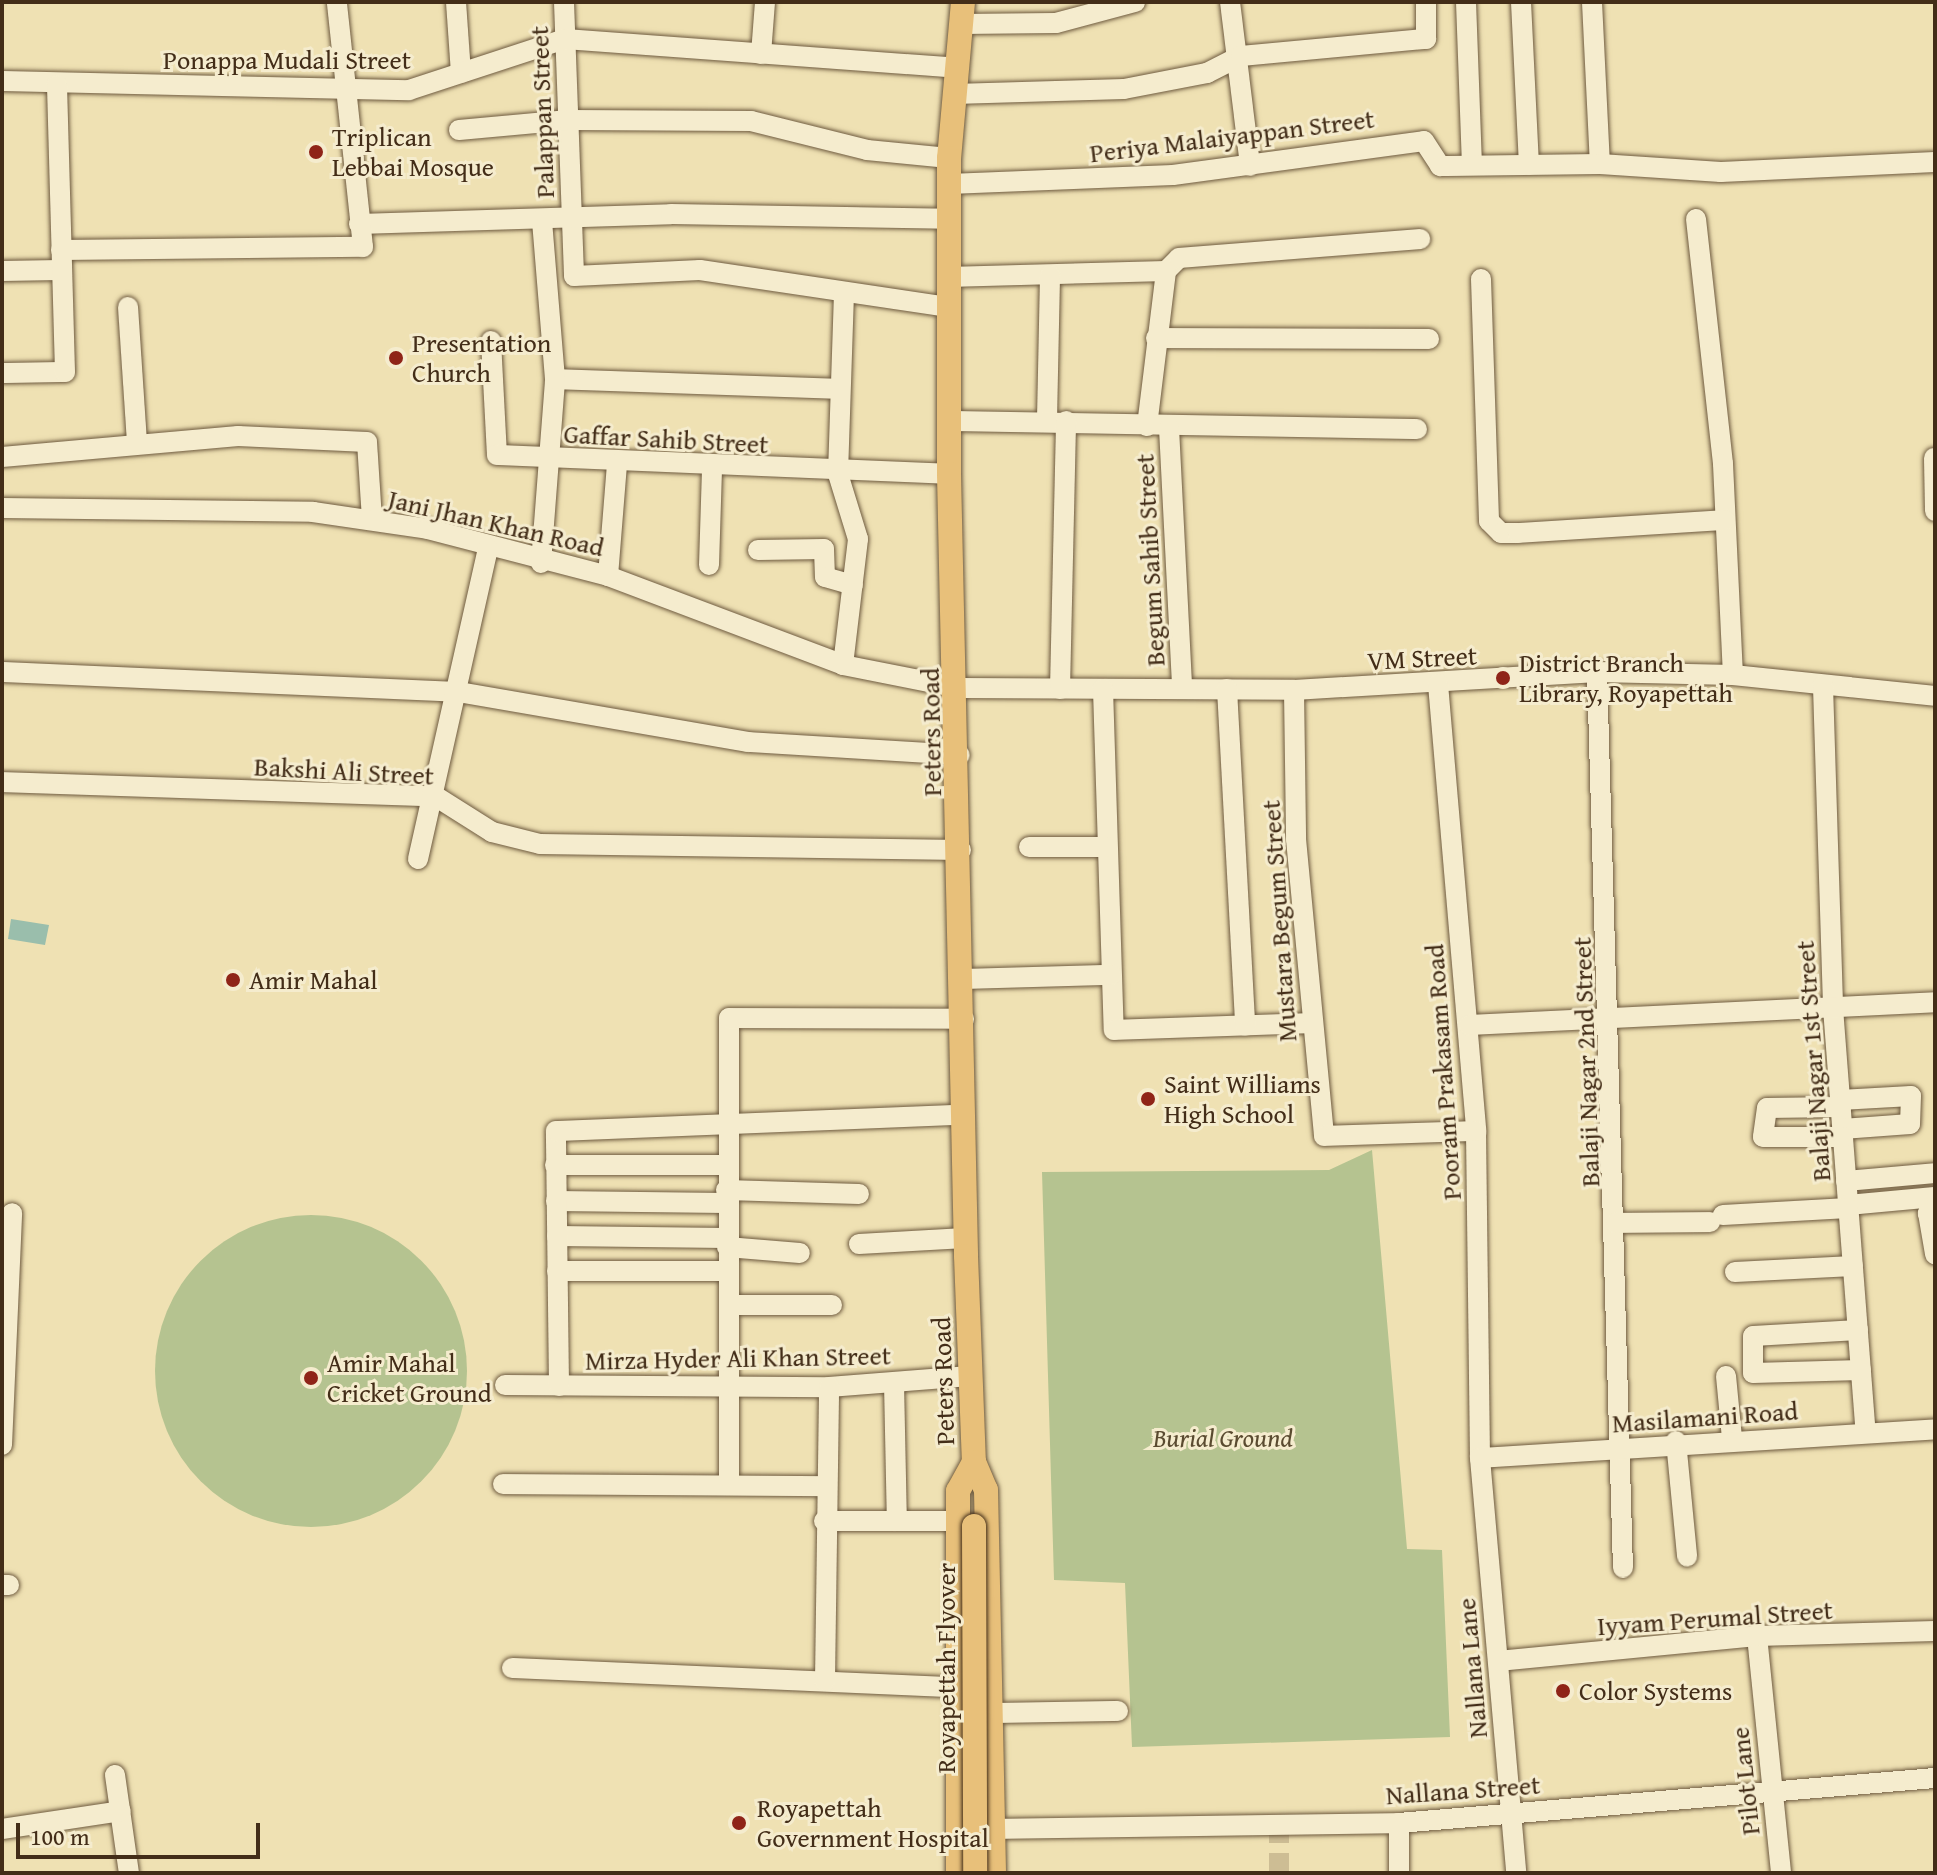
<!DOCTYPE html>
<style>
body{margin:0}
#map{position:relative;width:1937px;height:1875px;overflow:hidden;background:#efe1b3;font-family:"Gentium Book Plus",serif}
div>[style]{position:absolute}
.green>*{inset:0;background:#b5c390}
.round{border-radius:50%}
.water>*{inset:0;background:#9abeac}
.minor-tunnel>*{height:20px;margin-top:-10px;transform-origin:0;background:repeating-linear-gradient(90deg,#cdbd94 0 20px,transparent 0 30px)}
.roads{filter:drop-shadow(0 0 2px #6e5a3f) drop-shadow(0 0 2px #6e5a3f)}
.minor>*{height:20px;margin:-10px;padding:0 10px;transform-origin:10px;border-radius:10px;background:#f5ecce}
.major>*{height:24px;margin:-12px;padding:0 12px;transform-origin:12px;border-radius:12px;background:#e8c07a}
.bridges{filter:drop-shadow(0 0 2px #432d18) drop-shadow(0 0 2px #432d18)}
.major-bridge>*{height:24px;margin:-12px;padding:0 12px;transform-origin:12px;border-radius:12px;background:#e8c07a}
.dots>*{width:22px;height:22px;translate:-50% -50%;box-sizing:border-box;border:4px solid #f5ecce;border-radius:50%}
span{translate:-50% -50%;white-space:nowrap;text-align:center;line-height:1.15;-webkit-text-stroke:6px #f5ecce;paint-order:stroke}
.street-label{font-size:26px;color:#432d18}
.poi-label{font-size:26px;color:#432d18}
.left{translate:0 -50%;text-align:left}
.park-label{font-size:26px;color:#5a4b30;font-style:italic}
.frame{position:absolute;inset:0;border:4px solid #432d18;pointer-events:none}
.scale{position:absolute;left:16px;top:1823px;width:244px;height:36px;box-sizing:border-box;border:4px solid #432d18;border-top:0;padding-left:10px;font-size:24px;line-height:28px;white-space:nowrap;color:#432d18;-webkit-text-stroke:6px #f5ecce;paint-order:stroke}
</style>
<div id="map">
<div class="green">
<div style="clip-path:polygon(1372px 1150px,1407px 1549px,1442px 1550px,1450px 1737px,1132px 1747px,1125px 1583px,1054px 1580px,1042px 1172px,1329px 1170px)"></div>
<div class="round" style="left:155px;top:1215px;width:312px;height:312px"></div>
</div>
<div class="water">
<div style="clip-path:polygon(11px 919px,49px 925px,45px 945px,8px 939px)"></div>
</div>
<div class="minor-tunnel">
<div style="left:1279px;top:1873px;width:50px;rotate:-90deg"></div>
</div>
<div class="roads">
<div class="minor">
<div style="left:456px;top:2px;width:71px;rotate:86deg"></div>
<div style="left:564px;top:2px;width:274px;rotate:87.9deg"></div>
<div style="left:574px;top:276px;width:126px;rotate:-2.7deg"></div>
<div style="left:700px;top:270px;width:250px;rotate:8.5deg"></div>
<div style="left:1230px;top:2px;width:165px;rotate:83deg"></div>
<div style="left:1466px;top:2px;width:163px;rotate:87.9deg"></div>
<div style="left:1521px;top:2px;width:163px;rotate:87.2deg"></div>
<div style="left:1592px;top:2px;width:162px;rotate:87.2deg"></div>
<div style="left:961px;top:24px;width:95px;rotate:-0.6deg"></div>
<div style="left:1056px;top:23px;width:82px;rotate:-14.9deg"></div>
<div style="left:761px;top:54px;width:52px;rotate:-85.6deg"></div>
<div style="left:2px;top:81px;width:407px;rotate:1.3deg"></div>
<div style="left:409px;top:90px;width:164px;rotate:-18.1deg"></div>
<div style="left:565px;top:39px;width:393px;rotate:4.2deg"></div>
<div style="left:954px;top:94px;width:170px;rotate:-1.7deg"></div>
<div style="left:1124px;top:89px;width:85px;rotate:-10.9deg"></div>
<div style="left:1207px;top:73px;width:38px;rotate:-27deg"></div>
<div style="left:1241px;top:56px;width:186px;rotate:-5.3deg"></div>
<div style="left:1426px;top:39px;width:37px;rotate:-90deg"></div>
<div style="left:459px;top:130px;width:110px;rotate:-5.2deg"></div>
<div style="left:569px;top:120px;width:182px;rotate:0.3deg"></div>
<div style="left:751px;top:121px;width:120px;rotate:14deg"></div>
<div style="left:867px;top:150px;width:82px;rotate:5.6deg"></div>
<div style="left:949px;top:184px;width:224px;rotate:-2.3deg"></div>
<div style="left:1173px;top:175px;width:253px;rotate:-7.7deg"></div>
<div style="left:1424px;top:141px;width:30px;rotate:57deg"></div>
<div style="left:1440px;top:166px;width:160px;rotate:-0.7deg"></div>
<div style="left:1600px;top:164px;width:121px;rotate:3.8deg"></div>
<div style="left:1721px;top:172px;width:214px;rotate:-2.7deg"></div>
<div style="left:1696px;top:219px;width:246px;rotate:83.7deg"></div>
<div style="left:1723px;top:464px;width:211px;rotate:87.3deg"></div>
<div style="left:359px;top:224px;width:312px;rotate:-1.8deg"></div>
<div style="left:671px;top:214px;width:277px;rotate:1deg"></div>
<div style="left:61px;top:250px;width:302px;rotate:-0.6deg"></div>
<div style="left:363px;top:247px;width:246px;rotate:-96.1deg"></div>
<div style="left:2px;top:271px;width:58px;rotate:-1deg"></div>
<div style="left:947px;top:277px;width:219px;rotate:-1.6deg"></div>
<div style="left:1166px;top:271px;width:18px;rotate:-45deg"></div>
<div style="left:1179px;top:258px;width:242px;rotate:-4.5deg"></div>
<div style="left:1481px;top:279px;width:242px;rotate:88.1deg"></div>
<div style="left:1489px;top:521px;width:17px;rotate:45deg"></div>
<div style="left:1501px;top:533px;width:17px"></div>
<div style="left:1518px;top:533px;width:207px;rotate:-3.6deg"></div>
<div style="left:128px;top:307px;width:137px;rotate:86.2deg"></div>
<div style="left:1156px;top:338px;width:273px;rotate:0.2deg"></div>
<div style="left:491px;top:341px;width:114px;rotate:87deg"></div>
<div style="left:497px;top:455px;width:452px;rotate:2.4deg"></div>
<div style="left:2px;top:373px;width:63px;rotate:-0.9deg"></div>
<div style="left:65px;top:372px;width:287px;rotate:-91.6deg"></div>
<div style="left:555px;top:379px;width:285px;rotate:2deg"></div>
<div style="left:1047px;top:420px;width:145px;rotate:-88.8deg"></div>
<div style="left:949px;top:421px;width:468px;rotate:1deg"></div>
<div style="left:1147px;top:426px;width:156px;rotate:-83deg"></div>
<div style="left:1169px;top:428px;width:261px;rotate:87.1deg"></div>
<div style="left:2px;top:457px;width:237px;rotate:-5.1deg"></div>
<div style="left:238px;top:436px;width:129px;rotate:2.7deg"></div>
<div style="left:367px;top:442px;width:78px;rotate:86.3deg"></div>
<div style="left:1934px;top:458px;width:53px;rotate:88.9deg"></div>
<div style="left:2px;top:508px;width:311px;rotate:0.7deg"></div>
<div style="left:313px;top:512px;width:116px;rotate:8.4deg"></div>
<div style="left:428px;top:529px;width:186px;rotate:14.6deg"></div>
<div style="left:608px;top:576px;width:251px;rotate:20.7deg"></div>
<div style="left:843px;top:665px;width:118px;rotate:11.2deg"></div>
<div style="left:959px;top:688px;width:335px;rotate:0.3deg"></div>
<div style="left:1294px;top:690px;width:304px;rotate:-3.4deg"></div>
<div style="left:1597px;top:672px;width:136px;rotate:1.3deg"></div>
<div style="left:1733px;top:675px;width:203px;rotate:5.9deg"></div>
<div style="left:758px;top:550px;width:66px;rotate:-0.9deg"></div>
<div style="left:824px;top:549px;width:28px;rotate:88deg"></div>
<div style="left:825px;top:577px;width:29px;rotate:16deg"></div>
<div style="left:541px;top:563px;width:185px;rotate:-85.6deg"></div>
<div style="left:555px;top:379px;width:160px;rotate:-94.7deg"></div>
<div style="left:709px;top:565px;width:98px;rotate:-88.2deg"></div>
<div style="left:608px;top:576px;width:112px;rotate:-85.4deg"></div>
<div style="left:843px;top:665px;width:127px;rotate:-83.2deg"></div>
<div style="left:858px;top:539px;width:68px;rotate:-107.1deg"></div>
<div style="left:838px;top:474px;width:182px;rotate:-88.1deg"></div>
<div style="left:2px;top:672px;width:457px;rotate:2.5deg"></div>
<div style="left:459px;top:692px;width:293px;rotate:9.8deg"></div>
<div style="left:748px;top:742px;width:212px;rotate:3.5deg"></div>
<div style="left:1597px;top:672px;width:896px;rotate:88.34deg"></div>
<div style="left:1438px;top:684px;width:449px;rotate:85.1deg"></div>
<div style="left:1476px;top:1131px;width:327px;rotate:89.3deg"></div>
<div style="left:1480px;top:1458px;width:417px;rotate:85deg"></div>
<div style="left:1823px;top:686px;width:322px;rotate:88.2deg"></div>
<div style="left:1833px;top:1008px;width:426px;rotate:85.6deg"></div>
<div style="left:1060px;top:689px;width:268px;rotate:-88.7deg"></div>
<div style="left:1103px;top:689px;width:341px;rotate:88.2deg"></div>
<div style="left:1114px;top:1030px;width:197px;rotate:-2deg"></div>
<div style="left:1227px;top:689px;width:337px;rotate:86.9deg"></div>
<div style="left:1294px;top:690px;width:149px;rotate:89.2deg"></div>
<div style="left:1296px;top:839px;width:298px;rotate:84.6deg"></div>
<div style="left:1324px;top:1136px;width:152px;rotate:-1.9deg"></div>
<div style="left:2px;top:782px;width:433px;rotate:1.9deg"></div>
<div style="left:435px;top:796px;width:67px;rotate:32.3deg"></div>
<div style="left:492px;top:832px;width:49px;rotate:14deg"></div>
<div style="left:540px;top:844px;width:421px;rotate:0.8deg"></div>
<div style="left:1029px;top:847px;width:78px"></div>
<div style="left:418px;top:859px;width:318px;rotate:-77.3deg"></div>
<div style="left:964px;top:979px;width:147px;rotate:-1.6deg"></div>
<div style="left:1469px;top:1025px;width:467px;rotate:-2.8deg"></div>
<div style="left:1840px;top:1100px;width:71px;rotate:-3.2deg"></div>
<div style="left:1911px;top:1096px;width:28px;rotate:92deg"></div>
<div style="left:1910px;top:1124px;width:68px;rotate:175.8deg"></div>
<div style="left:1841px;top:1107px;width:74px;rotate:179.2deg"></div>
<div style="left:1767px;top:1108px;width:29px;rotate:98deg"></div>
<div style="left:1763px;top:1137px;width:80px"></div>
<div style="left:555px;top:1165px;width:171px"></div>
<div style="left:1846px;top:1181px;width:89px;rotate:-5.1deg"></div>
<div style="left:726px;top:1190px;width:133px;rotate:1.7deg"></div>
<div style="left:556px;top:1201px;width:169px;rotate:0.7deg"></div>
<div style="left:1848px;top:1205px;width:87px;rotate:-5.3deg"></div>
<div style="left:1935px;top:1208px;width:9px;rotate:144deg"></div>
<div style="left:1928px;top:1213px;width:42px;rotate:80.3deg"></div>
<div style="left:1723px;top:1215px;width:125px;rotate:-3.2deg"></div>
<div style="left:1616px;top:1223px;width:94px;rotate:-0.6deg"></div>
<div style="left:557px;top:1236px;width:169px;rotate:0.7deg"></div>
<div style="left:859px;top:1244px;width:106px;rotate:-3.2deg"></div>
<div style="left:727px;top:1247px;width:73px;rotate:4.7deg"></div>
<div style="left:557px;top:1271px;width:170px"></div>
<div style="left:1735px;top:1272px;width:118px;rotate:-2.9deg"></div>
<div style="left:729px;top:1305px;width:103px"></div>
<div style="left:1858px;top:1330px;width:105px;rotate:176.7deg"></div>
<div style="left:1753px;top:1336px;width:37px;rotate:90deg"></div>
<div style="left:1753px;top:1373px;width:108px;rotate:-1.6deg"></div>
<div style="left:1726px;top:1376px;width:62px;rotate:84.5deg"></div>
<div style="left:894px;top:1383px;width:138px;rotate:88.8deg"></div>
<div style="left:505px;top:1385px;width:324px;rotate:0.4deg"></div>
<div style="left:829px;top:1387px;width:141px;rotate:-4.5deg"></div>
<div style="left:559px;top:1386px;width:255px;rotate:-90.7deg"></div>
<div style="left:556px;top:1131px;width:406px;rotate:-2.3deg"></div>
<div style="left:1676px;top:1441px;width:116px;rotate:84.5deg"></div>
<div style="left:2px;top:1445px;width:232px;rotate:-87.5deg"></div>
<div style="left:1480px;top:1458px;width:456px;rotate:-3.6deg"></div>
<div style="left:503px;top:1484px;width:323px;rotate:0.4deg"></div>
<div style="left:729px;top:1484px;width:466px;rotate:-90deg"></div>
<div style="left:729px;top:1018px;width:235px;rotate:0.2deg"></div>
<div style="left:824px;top:1521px;width:134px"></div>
<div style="left:2px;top:1585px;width:7px"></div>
<div style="left:1757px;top:1636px;width:238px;rotate:84.2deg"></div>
<div style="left:1498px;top:1661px;width:260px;rotate:-5.5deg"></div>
<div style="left:1757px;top:1636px;width:178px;rotate:-1.6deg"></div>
<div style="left:512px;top:1668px;width:443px;rotate:2.5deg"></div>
<div style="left:825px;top:1681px;width:294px;rotate:-89.2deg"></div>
<div style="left:990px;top:1713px;width:128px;rotate:-0.9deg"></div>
<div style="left:115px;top:1775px;width:99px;rotate:81.9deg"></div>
<div style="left:2px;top:1829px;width:120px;rotate:-8.6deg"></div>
<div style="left:981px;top:1829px;width:418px;rotate:-0.8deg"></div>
<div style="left:1399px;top:1823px;width:538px;rotate:-4.8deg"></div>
<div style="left:1399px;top:1873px;width:50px;rotate:-90deg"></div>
</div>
<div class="major">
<div style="left:963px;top:2px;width:157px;rotate:95.1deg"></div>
<div style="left:949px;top:158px;width:316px;rotate:90deg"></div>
<div style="left:949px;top:474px;width:782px;rotate:88.75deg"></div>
<div style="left:966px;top:1256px;width:206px;rotate:87.8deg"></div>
<div style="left:974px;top:1462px;width:30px;rotate:67deg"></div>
<div style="left:986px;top:1490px;width:383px;rotate:88.8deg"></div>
<div style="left:958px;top:1873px;width:382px;rotate:-90deg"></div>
<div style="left:958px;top:1491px;width:33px;rotate:-61deg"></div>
</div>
</div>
<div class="bridges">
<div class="major-bridge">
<div style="left:974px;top:1526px;width:347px;rotate:89.8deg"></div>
</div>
</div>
<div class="dots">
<div style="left:316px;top:152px;background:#8f2418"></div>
<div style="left:396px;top:358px;background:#8f2418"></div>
<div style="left:1503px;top:678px;background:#8f2418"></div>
<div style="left:233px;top:980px;background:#8f2418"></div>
<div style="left:1148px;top:1099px;background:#8f2418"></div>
<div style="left:311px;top:1378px;background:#8f2418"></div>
<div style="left:1563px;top:1691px;background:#8f2418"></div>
<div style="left:739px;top:1823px;background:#8f2418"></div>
</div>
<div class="street-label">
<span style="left:287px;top:60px">Ponappa Mudali Street</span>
<span style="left:542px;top:112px;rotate:-92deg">Palappan Street</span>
<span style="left:1232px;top:136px;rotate:-7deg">Periya Malaiyappan Street</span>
<span style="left:666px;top:439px;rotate:3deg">Gaffar Sahib Street</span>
<span style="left:496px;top:523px;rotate:13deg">Jani Jhan Khan Road</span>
<span style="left:1150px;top:560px;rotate:-93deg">Begum Sahib Street</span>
<span style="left:1422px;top:658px;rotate:-3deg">VM Street</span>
<span style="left:931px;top:732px;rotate:-91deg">Peters Road</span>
<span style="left:344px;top:771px;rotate:3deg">Bakshi Ali Street</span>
<span style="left:1279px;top:921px;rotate:-94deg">Mustara Begum Street</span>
<span style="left:1813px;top:1061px;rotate:-94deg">Balaji Nagar 1st Street</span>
<span style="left:1586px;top:1062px;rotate:-92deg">Balaji Nagar 2nd Street</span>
<span style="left:1443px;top:1072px;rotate:-94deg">Pooram Prakasam Road</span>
<span style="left:738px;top:1358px;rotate:-1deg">Mirza Hyder Ali Khan Street</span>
<span style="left:943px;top:1381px;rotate:-92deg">Peters Road</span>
<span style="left:1705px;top:1417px;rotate:-4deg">Masilamani Road</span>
<span style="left:1715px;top:1618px;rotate:-4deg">Iyyam Perumal Street</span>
<span style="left:946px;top:1668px;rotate:-90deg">Royapettah Flyover</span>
<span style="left:1472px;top:1668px;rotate:-95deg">Nallana Lane</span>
<span style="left:1745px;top:1781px;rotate:-96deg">Pilot Lane</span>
<span style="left:1463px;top:1790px;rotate:-4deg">Nallana Street</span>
</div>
<div class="poi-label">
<span class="left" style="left:332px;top:152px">Triplican<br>Lebbai Mosque</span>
<span class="left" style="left:412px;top:358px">Presentation<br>Church</span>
<span class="left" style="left:1519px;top:678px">District Branch<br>Library, Royapettah</span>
<span class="left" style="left:249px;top:980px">Amir Mahal</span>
<span class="left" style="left:1164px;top:1099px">Saint Williams<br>High School</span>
<span class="left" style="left:327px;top:1378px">Amir Mahal<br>Cricket Ground</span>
<span class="left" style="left:1579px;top:1691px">Color Systems</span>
<span class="left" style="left:757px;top:1823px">Royapettah<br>Government Hospital</span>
</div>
<div class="park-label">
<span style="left:1223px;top:1438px">Burial Ground</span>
</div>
<div class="frame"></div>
<div class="scale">100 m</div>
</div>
